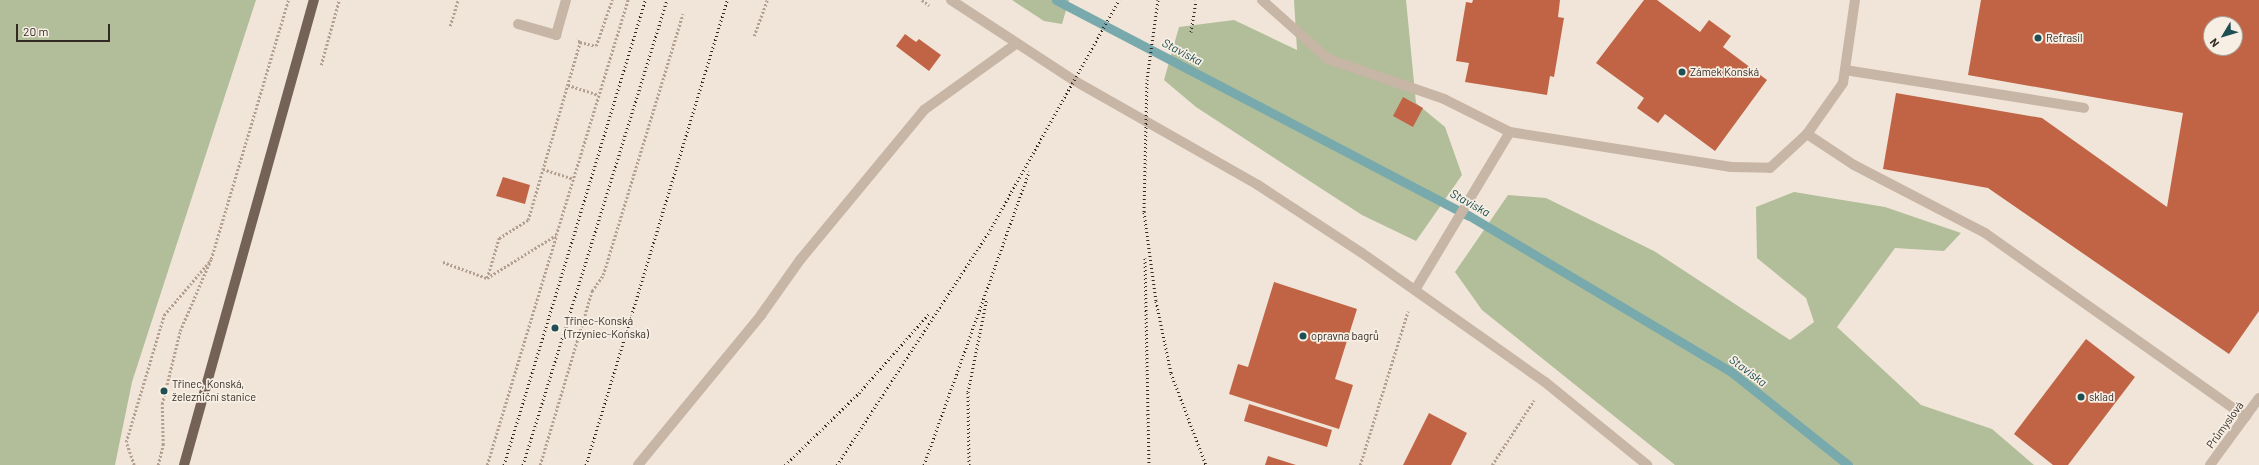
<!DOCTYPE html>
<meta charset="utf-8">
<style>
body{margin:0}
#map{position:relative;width:2259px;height:465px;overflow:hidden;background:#f0e5d8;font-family:Barlow,sans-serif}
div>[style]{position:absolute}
.green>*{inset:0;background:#b1be99}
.stream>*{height:9px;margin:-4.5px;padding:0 4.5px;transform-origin:4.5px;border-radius:4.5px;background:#78a9ac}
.building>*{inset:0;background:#c16445}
.path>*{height:2.5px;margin-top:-1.25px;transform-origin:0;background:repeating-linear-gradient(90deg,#b39f8f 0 2px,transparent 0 4px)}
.minor>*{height:10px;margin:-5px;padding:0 5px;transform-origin:5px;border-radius:5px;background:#c7b5a5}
.major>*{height:10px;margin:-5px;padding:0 5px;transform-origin:5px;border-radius:5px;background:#756257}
.rail>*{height:3px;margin-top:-1.5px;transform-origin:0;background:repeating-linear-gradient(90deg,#332a26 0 1px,transparent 0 4px)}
.dots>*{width:11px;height:11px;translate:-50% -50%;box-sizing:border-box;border:2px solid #f8efe4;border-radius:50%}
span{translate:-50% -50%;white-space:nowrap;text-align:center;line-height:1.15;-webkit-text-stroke:3.5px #f8efe4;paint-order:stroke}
.poi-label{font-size:11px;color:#332a26}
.left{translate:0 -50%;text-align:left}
.street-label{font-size:11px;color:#332a26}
.water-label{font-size:12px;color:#1d4f53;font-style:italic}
.north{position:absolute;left:2203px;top:16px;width:40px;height:40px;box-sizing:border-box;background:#f8efe4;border:1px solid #a9a098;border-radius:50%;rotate:232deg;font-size:11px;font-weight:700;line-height:16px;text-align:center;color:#332a26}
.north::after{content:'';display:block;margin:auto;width:14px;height:18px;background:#1d4f53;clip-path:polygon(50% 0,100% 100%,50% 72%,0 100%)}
.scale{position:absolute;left:16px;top:24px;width:94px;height:18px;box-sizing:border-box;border:2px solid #332a26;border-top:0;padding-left:5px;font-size:12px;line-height:14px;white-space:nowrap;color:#332a26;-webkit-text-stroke:3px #f8efe4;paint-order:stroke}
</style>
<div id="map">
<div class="green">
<div style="clip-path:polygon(0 0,256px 0,132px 382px,115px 465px,0 465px)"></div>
<div style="clip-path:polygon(1012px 0,1069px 0,1062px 24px,1044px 21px)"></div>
<div style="clip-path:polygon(1294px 0,1406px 0,1416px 103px,1445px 127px,1462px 175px,1416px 241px,1362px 215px,1196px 107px,1164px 80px,1179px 27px,1234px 20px,1297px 50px)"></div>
<div style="clip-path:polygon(1794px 192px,1885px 207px,1961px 233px,1944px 251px,1895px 248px,1837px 327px,1921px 405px,1992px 429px,2034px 465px,1675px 465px,1482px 310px,1455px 272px,1508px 195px,1546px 198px,1654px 251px,1790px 340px,1814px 322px,1806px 298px,1757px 258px,1756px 207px)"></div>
</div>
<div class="stream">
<div style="left:1056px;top:0;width:465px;rotate:27.6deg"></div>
<div style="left:1468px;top:215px;width:305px;rotate:30.8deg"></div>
<div style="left:1730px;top:371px;width:151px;rotate:38.5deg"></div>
</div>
<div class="building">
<div style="clip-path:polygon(1473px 0,1560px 0,1558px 17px,1564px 18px,1554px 77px,1550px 76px,1547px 95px,1465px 82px,1469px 63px,1456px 61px,1466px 2px,1472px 3px)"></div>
<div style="clip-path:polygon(1644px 0,1657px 0,1700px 32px,1709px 20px,1731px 36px,1723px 47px,1767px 80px,1715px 151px,1665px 114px,1658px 123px,1637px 108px,1644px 98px,1596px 63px)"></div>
<div style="clip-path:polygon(evenodd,1981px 0,2259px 0,2259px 311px,2229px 354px,1988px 188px,1883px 169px,1896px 93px,2042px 118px,2167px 207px,2183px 113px,1968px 75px,1981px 0,2211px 24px,2235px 24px,2235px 48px,2211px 48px,2211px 24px)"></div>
<div style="clip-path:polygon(905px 34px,916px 42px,919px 39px,941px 55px,929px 71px,896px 46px)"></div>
<div style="clip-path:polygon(1403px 97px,1423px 108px,1413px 127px,1393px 116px)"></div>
<div style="clip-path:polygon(503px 177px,530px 185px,525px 204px,496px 196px)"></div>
<div style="clip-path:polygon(1274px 282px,1357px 309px,1335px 379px,1353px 385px,1339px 429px,1229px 394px,1238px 364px,1248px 367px)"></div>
<div style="clip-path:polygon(2086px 339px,2135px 377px,2068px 465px,2053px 465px,2014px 434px)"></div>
<div style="clip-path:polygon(1249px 404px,1332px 430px,1327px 447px,1244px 421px)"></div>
<div style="clip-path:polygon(1429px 413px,1467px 433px,1451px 465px,1403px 465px)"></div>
<div style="clip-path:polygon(1268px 456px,1296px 465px,1265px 465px)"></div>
</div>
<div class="path">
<div style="left:922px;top:0;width:9px;rotate:36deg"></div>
<div style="left:450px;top:26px;width:27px;rotate:-73deg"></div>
<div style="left:754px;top:36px;width:38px;rotate:-70deg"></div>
<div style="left:580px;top:42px;width:16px;rotate:14deg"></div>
<div style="left:596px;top:46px;width:49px;rotate:-70.8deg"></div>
<div style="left:321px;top:65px;width:67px;rotate:-74.5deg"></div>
<div style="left:568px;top:85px;width:32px;rotate:18deg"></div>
<div style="left:543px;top:169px;width:32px;rotate:18deg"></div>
<div style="left:443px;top:262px;width:47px;rotate:20deg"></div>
<div style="left:487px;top:278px;width:81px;rotate:-31.9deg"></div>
<div style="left:556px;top:235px;width:246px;rotate:-73deg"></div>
<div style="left:487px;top:278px;width:42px;rotate:-73.3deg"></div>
<div style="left:499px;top:238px;width:34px;rotate:-32deg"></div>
<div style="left:528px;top:220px;width:185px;rotate:-73.7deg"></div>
<div style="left:580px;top:42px;width:4px;rotate:-166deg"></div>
<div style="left:134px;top:465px;width:24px;rotate:-109deg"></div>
<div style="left:126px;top:442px;width:133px;rotate:-73.3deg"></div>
<div style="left:164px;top:315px;width:71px;rotate:-49.6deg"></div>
<div style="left:158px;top:465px;width:21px;rotate:-76deg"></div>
<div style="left:163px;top:445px;width:41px;rotate:-91.4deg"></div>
<div style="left:162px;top:404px;width:75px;rotate:-76.1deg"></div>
<div style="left:180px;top:331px;width:78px;rotate:-66.7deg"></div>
<div style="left:211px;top:259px;width:270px;rotate:-73.4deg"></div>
<div style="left:487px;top:465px;width:239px;rotate:-73.2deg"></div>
<div style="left:540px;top:465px;width:182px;rotate:-73.4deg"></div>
<div style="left:592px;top:291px;width:19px;rotate:-55deg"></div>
<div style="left:603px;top:275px;width:273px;rotate:-73deg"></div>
<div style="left:1360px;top:465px;width:161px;rotate:-72.7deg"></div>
<div style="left:1492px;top:465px;width:77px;rotate:-57.1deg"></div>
</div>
<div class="minor">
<div style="left:951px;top:0;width:148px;rotate:33.2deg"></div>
<div style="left:1075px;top:81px;width:210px;rotate:29.6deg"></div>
<div style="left:1258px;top:185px;width:124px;rotate:33.2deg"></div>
<div style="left:1362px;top:253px;width:224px;rotate:35.2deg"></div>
<div style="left:1545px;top:382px;width:132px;rotate:39.1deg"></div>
<div style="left:1262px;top:0;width:89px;rotate:41.8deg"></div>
<div style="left:1328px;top:59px;width:123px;rotate:19deg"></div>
<div style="left:1444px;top:99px;width:74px;rotate:26.6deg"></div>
<div style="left:518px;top:24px;width:40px;rotate:16deg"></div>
<div style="left:556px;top:35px;width:36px;rotate:-74deg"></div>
<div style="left:1845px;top:70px;width:242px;rotate:9deg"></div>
<div style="left:1807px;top:134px;width:56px;rotate:33.4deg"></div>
<div style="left:1854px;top:165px;width:148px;rotate:27.4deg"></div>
<div style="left:1985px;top:233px;width:319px;rotate:35.2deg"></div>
<div style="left:1415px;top:290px;width:184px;rotate:-59deg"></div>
<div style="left:1510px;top:132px;width:224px;rotate:9deg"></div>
<div style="left:1731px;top:167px;width:39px;rotate:1deg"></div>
<div style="left:1770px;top:168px;width:50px;rotate:-42.6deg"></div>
<div style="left:1807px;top:134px;width:62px;rotate:-54.8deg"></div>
<div style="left:1843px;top:83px;width:84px;rotate:-81.8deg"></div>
<div style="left:638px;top:465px;width:194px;rotate:-50.6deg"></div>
<div style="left:761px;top:315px;width:67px;rotate:-54.7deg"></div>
<div style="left:800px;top:260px;width:195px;rotate:-50.4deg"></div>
<div style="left:924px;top:110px;width:113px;rotate:-35.7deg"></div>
<div style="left:2210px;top:465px;width:83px;rotate:-53.8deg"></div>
</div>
<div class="major">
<div style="left:184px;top:465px;width:483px;rotate:-74.4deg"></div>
</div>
<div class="rail">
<div style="left:1158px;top:0;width:80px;rotate:97.9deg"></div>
<div style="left:1147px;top:79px;width:133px;rotate:91.3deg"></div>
<div style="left:1144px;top:212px;width:90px;rotate:82.3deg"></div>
<div style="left:1156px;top:301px;width:74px;rotate:78.2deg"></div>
<div style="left:1171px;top:373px;width:98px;rotate:69.2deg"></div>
<div style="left:1191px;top:32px;width:32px;rotate:-81deg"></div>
<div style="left:1145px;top:258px;width:207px;rotate:88.9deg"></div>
<div style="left:504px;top:465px;width:486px;rotate:-73.1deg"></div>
<div style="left:523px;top:465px;width:487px;rotate:-72.8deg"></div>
<div style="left:586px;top:465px;width:486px;rotate:-73.1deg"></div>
<div style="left:785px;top:465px;width:103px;rotate:-44.2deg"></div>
<div style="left:859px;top:393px;width:106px;rotate:-48.5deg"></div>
<div style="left:837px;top:465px;width:280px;rotate:-56.9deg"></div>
<div style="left:990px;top:230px;width:264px;rotate:-60.7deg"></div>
<div style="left:924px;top:465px;width:312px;rotate:-70.3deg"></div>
<div style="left:969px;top:465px;width:73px;rotate:-90.8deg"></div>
<div style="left:968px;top:392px;width:96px;rotate:-78.6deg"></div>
</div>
<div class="dots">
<div style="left:2038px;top:38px;background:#1d4f53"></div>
<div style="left:1682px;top:72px;background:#1d4f53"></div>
<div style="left:555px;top:328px;background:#1d4f53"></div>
<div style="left:1303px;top:336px;background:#1d4f53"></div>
<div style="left:164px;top:391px;background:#1d4f53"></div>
<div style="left:2081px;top:397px;background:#1d4f53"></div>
</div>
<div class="poi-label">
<span class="left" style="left:2046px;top:38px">Refrasil</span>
<span class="left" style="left:1690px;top:72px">Zámek Konská</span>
<span class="left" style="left:564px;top:328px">Třinec-Konská<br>(Trzyniec-Końska)</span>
<span class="left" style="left:1311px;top:336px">opravna bagrů</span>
<span class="left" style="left:172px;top:391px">Třinec, Konská,<br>železniční stanice</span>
<span class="left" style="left:2089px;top:397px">sklad</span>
</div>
<div class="street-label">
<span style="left:2225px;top:425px;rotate:-54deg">Průmyslová</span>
</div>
<div class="water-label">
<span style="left:1182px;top:52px;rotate:28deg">Staviska</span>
<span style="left:1470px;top:203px;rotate:29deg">Staviska</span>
<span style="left:1748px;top:371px;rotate:37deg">Staviska</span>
</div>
<div class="north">N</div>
<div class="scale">20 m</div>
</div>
